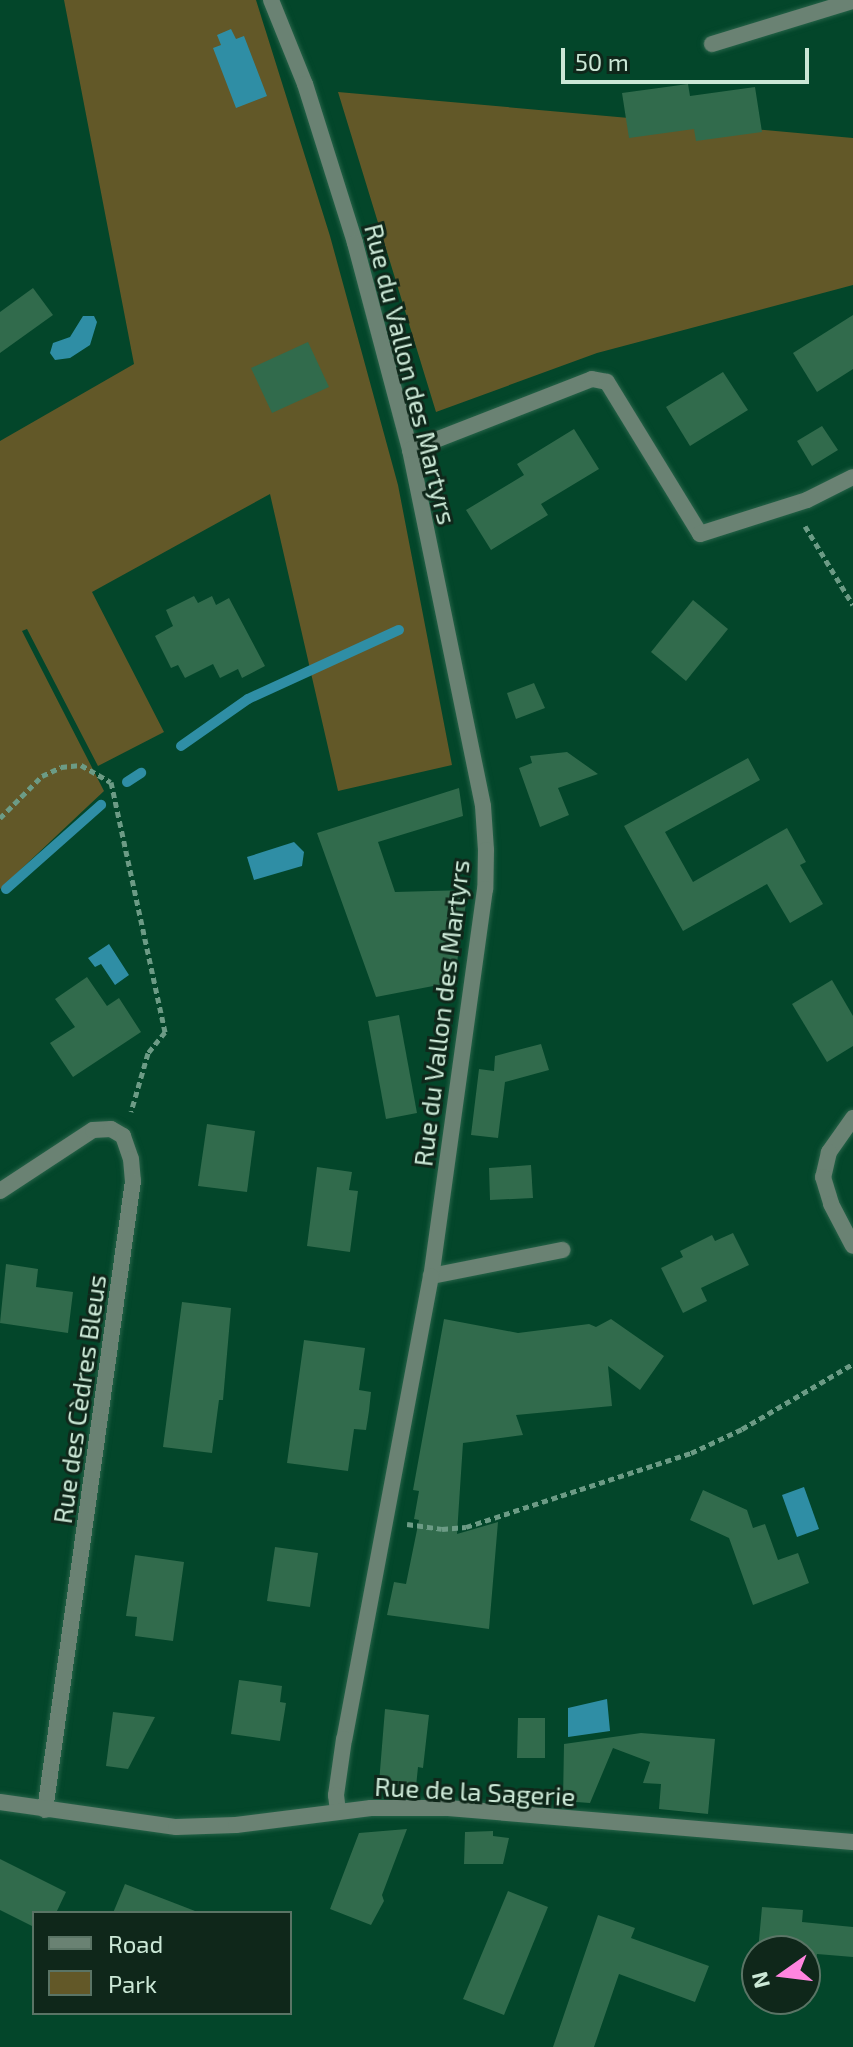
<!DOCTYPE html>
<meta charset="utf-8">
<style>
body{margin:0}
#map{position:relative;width:853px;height:2047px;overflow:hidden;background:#03462a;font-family:"Exo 2",sans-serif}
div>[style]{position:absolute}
.green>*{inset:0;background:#625828}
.water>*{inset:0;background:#2f8ea5}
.stream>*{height:10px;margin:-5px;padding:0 5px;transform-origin:5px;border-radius:5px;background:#2f8ea5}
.building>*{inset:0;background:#316b4c}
.path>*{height:5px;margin-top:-2.5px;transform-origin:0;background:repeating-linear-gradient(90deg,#6c9b85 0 6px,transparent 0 10px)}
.roads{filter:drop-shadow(0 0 2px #276349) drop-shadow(0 0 2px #276349)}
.service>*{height:16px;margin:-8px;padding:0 8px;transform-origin:8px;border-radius:8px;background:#6a8273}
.minor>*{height:16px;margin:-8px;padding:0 8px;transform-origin:8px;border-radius:8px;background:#6a8273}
.tertiary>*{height:16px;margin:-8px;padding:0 8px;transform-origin:8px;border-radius:8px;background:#6a8273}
span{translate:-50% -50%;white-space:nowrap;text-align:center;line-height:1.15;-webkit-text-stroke:6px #0f271a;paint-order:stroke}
.street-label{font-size:26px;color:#cbe8d6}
.legend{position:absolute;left:32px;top:1911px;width:260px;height:104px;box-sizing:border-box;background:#0f271a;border:2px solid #5a7465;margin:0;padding:10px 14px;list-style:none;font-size:24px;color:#cbe8d6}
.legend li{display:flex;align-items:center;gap:16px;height:40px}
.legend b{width:40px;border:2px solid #5a7465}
.north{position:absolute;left:741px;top:1935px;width:80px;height:80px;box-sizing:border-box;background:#0f271a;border:2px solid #5a7465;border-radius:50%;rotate:256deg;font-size:22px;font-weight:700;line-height:32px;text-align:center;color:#cbe8d6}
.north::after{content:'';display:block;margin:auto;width:28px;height:36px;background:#ff85df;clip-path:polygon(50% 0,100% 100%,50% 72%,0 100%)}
.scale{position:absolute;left:561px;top:48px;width:248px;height:36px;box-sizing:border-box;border:4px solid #cbe8d6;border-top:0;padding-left:10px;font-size:24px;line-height:28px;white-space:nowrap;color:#cbe8d6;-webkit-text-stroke:6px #0f271a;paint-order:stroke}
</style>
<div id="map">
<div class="green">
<div style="clip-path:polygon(64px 0,256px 0,330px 236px,398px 485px,452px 765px,338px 791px,270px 494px,92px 592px,164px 732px,98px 766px,27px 629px,22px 631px,104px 791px,0 889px,0 441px,134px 364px)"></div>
<div style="clip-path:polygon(338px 92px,853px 138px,853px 285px,597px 353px,436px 412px)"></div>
</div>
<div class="water">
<div style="clip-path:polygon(231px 29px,236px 39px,244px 36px,267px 96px,236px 108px,213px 48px,221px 45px,217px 35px)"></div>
<div style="clip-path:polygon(83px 316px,94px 316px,97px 322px,90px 345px,70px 358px,55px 360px,50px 353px,53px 343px,70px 337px)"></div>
<div style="clip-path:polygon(294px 842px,304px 852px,302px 866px,254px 880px,247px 857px)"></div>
<div style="clip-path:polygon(109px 944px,129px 975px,115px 985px,101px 964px,95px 967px,88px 958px)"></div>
<div style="clip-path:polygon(804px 1487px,819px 1529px,797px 1537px,782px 1495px)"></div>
<div style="clip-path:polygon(607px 1699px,610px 1731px,568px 1737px,568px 1708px)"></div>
</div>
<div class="stream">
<div style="left:181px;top:746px;width:82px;rotate:-35deg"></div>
<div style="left:248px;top:699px;width:166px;rotate:-24.6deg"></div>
<div style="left:127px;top:782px;width:17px;rotate:-33deg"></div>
<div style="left:6px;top:889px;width:127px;rotate:-41.5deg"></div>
</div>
<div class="building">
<div style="clip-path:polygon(688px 84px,690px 96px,755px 87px,762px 132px,696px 141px,694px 129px,629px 138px,622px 93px)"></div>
<div style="clip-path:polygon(33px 288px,53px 315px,0 353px,0 312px)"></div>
<div style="clip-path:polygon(853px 315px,853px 369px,817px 392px,793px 353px)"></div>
<div style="clip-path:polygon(308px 342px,329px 387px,272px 413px,251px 368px)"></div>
<div style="clip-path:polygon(723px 372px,748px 410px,690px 446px,666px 407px)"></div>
<div style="clip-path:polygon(822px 426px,838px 450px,812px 466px,797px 441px)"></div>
<div style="clip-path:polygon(574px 429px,599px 469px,541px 504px,548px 515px,491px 550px,466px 510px,524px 475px,517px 464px)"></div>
<div style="clip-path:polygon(194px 596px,198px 603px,212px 596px,216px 605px,229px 598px,265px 666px,242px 678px,238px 669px,220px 678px,213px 664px,185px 678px,178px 665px,171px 668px,155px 636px,173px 626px,166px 610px)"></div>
<div style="clip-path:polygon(693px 600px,728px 629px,686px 681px,651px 652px)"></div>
<div style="clip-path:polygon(534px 683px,545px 708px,516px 719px,507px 693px)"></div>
<div style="clip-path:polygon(567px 752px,598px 774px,558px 788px,569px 815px,540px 827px,519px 768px,532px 763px,530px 756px)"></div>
<div style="clip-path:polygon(748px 758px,760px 780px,665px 832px,693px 882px,787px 828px,806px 862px,800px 865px,823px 904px,790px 923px,767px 884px,683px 931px,624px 826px)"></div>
<div style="clip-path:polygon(459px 788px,463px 816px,378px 842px,395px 892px,468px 890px,454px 982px,376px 997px,317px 833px)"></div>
<div style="clip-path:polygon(87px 977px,107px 1006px,119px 998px,141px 1032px,73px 1077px,50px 1043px,75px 1027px,55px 999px)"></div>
<div style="clip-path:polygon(832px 980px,853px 1016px,853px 1046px,827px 1062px,792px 1004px)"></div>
<div style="clip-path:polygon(399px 1015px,417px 1113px,386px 1119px,368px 1021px)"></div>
<div style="clip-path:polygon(541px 1044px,549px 1070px,505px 1082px,498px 1138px,471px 1135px,479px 1069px,494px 1071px,495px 1056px)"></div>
<div style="clip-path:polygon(207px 1124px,255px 1131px,247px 1192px,198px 1186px)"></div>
<div style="clip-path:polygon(531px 1165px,533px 1198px,490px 1200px,489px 1168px)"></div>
<div style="clip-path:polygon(317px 1167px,352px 1172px,349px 1190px,358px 1191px,350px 1252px,307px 1246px)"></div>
<div style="clip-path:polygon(733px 1233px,749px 1265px,701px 1288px,707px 1301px,683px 1313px,661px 1268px,683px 1257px,680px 1251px,712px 1235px,715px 1241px)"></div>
<div style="clip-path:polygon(6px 1264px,38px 1269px,36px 1287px,73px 1292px,68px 1333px,0 1323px)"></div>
<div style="clip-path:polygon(182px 1302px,231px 1308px,223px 1400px,219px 1400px,212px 1453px,163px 1447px)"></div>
<div style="clip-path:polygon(444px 1319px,518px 1333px,589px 1324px,596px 1327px,611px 1319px,664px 1356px,640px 1390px,608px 1366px,612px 1406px,516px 1415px,523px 1435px,463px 1443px,457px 1534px,498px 1522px,489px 1629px,387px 1615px,394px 1582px,406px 1584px,419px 1520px,414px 1519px,419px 1491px,413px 1490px)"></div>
<div style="clip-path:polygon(304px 1340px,365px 1348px,359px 1390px,371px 1392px,369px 1411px,366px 1430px,354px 1429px,348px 1471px,287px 1463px)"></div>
<div style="clip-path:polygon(703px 1490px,747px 1510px,753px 1528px,765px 1524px,778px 1560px,798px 1553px,809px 1583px,753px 1605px,729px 1538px,690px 1520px)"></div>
<div style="clip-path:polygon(275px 1547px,318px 1553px,310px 1607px,267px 1601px)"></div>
<div style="clip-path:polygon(135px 1555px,184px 1562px,173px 1641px,135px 1636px,137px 1617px,126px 1616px)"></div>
<div style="clip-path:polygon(239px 1680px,282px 1686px,280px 1702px,286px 1703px,280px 1741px,231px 1734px)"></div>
<div style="clip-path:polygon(385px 1709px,429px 1715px,423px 1768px,418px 1767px,416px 1787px,379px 1783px)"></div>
<div style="clip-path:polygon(113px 1712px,155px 1717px,128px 1769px,106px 1766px)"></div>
<div style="clip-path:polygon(518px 1718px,545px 1718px,545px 1758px,517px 1758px)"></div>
<div style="clip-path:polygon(641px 1733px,715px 1739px,708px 1814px,659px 1809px,661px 1784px,643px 1783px,650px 1762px,613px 1748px,590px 1803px,563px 1801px,564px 1744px)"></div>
<div style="clip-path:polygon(407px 1829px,382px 1895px,384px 1901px,371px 1925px,330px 1909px,359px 1833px)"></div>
<div style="clip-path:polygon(493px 1831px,493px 1836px,509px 1838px,503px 1864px,464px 1864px,465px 1832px)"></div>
<div style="clip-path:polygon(0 1859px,66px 1892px,56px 1913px,34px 1913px,34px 1927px,0 1910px)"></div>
<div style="clip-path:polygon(125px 1884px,195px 1911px,194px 1913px,113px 1913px)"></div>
<div style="clip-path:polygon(508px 1891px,548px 1907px,504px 2015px,463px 1999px)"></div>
<div style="clip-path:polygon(762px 1907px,803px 1910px,802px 1922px,853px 1927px,853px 1957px,817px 1954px,813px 1993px,805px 1992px,805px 1951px,758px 1951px)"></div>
<div style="clip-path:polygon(598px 1915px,635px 1928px,631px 1938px,709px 1966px,695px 2002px,619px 1974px,594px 2047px,553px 2047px)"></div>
</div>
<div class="path">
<div style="left:805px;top:526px;width:92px;rotate:58.7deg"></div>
<div style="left:0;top:818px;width:59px;rotate:-45deg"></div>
<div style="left:42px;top:776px;width:21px;rotate:-25deg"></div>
<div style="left:61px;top:767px;width:20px;rotate:-6deg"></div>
<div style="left:81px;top:765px;width:34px;rotate:30deg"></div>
<div style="left:111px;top:782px;width:256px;rotate:77.8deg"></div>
<div style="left:165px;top:1032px;width:27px;rotate:129deg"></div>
<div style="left:148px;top:1053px;width:61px;rotate:106.1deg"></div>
<div style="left:407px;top:1524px;width:35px;rotate:8deg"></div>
<div style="left:442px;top:1529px;width:24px;rotate:-5deg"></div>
<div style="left:466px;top:1527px;width:237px;rotate:-18.2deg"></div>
<div style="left:691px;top:1453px;width:56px;rotate:-25.2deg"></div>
<div style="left:742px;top:1429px;width:129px;rotate:-30.4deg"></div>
</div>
<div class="roads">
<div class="service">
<div style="left:431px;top:1276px;width:134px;rotate:-11.2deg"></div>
</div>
<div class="minor">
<div style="left:271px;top:0;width:91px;rotate:68deg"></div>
<div style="left:305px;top:84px;width:167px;rotate:72.5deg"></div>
<div style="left:355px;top:243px;width:214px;rotate:75.1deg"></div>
<div style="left:410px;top:450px;width:363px;rotate:78.4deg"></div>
<div style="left:483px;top:806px;width:44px;rotate:86.1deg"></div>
<div style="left:486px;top:850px;width:39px;rotate:91deg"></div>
<div style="left:485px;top:889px;width:391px;rotate:97.9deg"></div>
<div style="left:431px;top:1276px;width:471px;rotate:100.6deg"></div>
<div style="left:344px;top:1739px;width:57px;rotate:98.1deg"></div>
<div style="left:336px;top:1795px;width:16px;rotate:83deg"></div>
<div style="left:712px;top:44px;width:147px;rotate:-17deg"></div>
<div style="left:410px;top:450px;width:195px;rotate:-21.3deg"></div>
<div style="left:592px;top:379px;width:15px;rotate:11deg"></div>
<div style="left:607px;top:382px;width:178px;rotate:58.5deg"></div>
<div style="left:700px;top:534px;width:112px;rotate:-17.6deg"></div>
<div style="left:807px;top:500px;width:51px;rotate:-26.6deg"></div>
<div style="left:853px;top:1118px;width:42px;rotate:125.2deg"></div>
<div style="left:829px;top:1152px;width:26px;rotate:103deg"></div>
<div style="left:823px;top:1177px;width:28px;rotate:73deg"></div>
<div style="left:831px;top:1204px;width:47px;rotate:62.4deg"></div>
<div style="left:0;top:1191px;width:111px;rotate:-33.3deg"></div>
<div style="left:93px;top:1130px;width:18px;rotate:-3deg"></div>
<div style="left:111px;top:1129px;width:14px;rotate:30deg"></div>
<div style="left:123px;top:1136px;width:24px;rotate:71deg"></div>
<div style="left:131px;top:1159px;width:22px;rotate:85deg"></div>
<div style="left:133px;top:1181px;width:635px;rotate:97.96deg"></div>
</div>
<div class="tertiary">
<div style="left:0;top:1802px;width:178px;rotate:8.1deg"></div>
<div style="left:176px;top:1827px;width:60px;rotate:-1.9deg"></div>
<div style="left:236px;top:1825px;width:136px;rotate:-7.2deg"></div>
<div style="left:371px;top:1808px;width:77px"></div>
<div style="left:448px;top:1808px;width:406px;rotate:4.8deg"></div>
</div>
</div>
<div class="street-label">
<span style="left:411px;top:374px;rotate:76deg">Rue du Vallon des Martyrs</span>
<span style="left:441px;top:1013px;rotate:-83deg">Rue du Vallon des Martyrs</span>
<span style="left:79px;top:1399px;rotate:-82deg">Rue des Cèdres Bleus</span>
<span style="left:475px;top:1791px;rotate:3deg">Rue de la Sagerie</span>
</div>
<ul class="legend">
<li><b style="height:10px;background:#6a8273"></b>Road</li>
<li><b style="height:22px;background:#625828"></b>Park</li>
</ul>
<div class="north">N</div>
<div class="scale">50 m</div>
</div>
